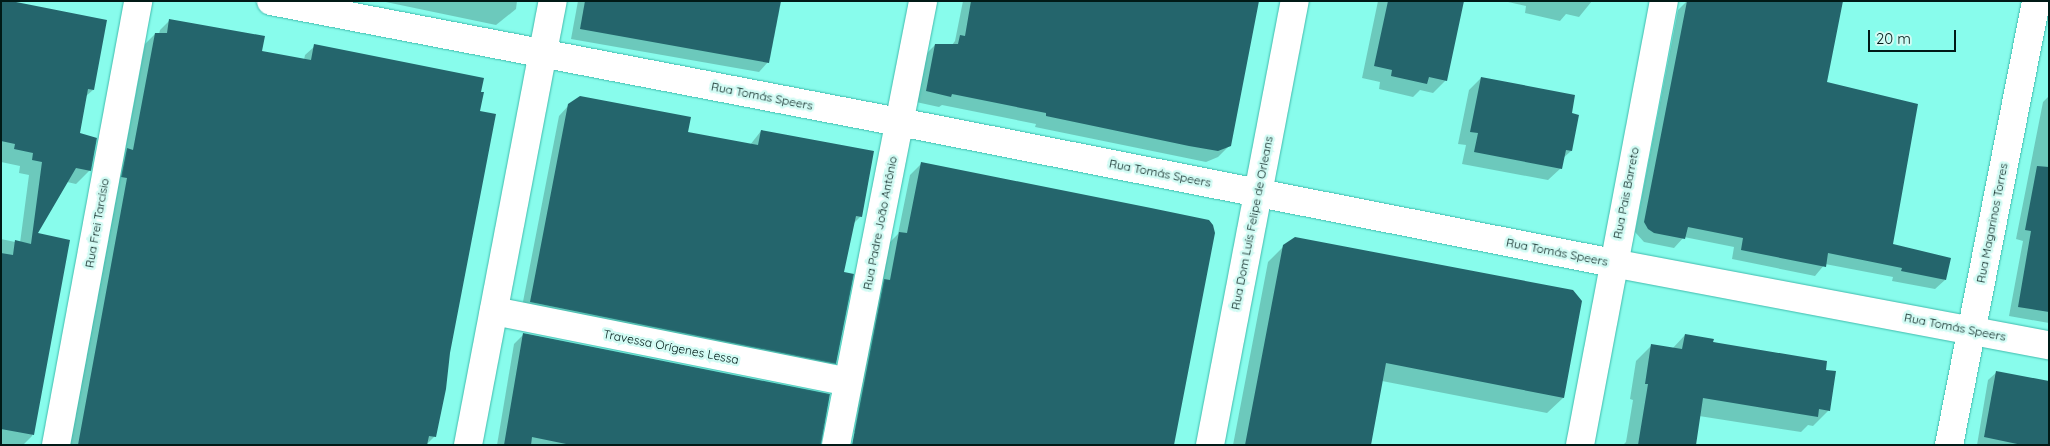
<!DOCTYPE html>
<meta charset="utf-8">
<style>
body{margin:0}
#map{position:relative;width:2050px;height:446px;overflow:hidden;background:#88fcec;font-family:Quicksand,sans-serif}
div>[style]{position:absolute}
.shadow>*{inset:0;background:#0003}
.building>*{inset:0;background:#24656c}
.roads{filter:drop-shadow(0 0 1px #40bbad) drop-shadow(0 0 1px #40bbad)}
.minor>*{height:28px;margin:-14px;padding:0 14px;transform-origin:14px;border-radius:14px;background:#fff}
span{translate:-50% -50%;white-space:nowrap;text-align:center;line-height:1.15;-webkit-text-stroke:5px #d2fbf4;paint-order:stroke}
.street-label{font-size:12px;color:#011a17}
.frame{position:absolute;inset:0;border:2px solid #011a17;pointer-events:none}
.scale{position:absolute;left:1868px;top:30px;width:88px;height:22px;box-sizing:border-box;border:2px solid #011a17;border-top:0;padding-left:6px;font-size:15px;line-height:18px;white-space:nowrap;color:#011a17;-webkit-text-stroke:4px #d2fbf4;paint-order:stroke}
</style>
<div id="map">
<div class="shadow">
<div style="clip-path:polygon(1px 1px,106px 21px,93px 90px,85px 97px,78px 134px,90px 170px,76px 184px,67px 182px,36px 234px,69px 241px,32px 436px,23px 445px,1px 445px,1px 239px,20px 243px,29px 175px,19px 173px,20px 166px,1px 162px)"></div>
<div style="clip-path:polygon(381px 1px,517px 1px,516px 9px,496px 25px)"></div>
<div style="clip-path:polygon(578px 1px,780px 1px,768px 62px,759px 72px,571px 39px)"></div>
<div style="clip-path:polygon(963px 1px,1257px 1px,1230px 145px,1218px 157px,1206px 162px,1035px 127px,1036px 124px,942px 105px,939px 107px,916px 102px,924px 56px,935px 45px,952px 45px,955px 41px)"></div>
<div style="clip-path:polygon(1378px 1px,1462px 1px,1446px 80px,1433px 93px,1420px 90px,1413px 97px,1379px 89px,1380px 82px,1362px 78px)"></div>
<div style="clip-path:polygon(1592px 1px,1579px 17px,1566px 14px,1560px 21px,1525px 13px,1526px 6px,1508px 2px)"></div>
<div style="clip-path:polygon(1687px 1px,1825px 83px,1891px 245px,1945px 280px,1935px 289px,1892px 281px,1893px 277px,1825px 264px,1815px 276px,1732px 259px,1734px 247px,1684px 237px,1674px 248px,1644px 242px,1635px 232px,1678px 10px)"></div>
<div style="clip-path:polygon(170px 20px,261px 52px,304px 60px,305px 55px,315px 46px,478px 112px,449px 353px,434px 437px,426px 445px,70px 445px,118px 188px,112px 187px,117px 159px,125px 151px,145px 44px,155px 34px,159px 34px,160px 30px)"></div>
<div style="clip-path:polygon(1481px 78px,1578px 116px,1571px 151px,1562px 159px,1561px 168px,1548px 180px,1462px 164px,1466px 145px,1458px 144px,1469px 90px)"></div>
<div style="clip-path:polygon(2049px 96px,2049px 323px,2009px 316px,2023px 241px,2016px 239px,2043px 102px)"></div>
<div style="clip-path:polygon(569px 105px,686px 133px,750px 145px,761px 131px,861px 216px,853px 224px,843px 273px,835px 363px,825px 373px,521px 312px,559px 116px)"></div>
<div style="clip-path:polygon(921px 164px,913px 445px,854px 432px,858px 409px,851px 408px,888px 244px,898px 234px,910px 175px)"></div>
<div style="clip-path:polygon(1284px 246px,1581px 301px,1563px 398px,1547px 413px,1382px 381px,1370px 445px,1233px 445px,1268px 262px)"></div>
<div style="clip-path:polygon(524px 334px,814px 445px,497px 445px,514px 344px)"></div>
<div style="clip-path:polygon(1685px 335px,1824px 371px,1829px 410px,1813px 426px,1808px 425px,1801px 432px,1699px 416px,1695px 445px,1623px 445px,1626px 442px,1633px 400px,1630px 399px,1636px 361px,1652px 345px,1672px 349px)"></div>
<div style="clip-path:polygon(1997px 372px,2049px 445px,1977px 445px,1988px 380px)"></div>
</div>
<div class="building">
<div style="clip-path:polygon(1px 1px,11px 1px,107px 20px,94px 90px,88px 89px,80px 133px,97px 138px,91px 171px,76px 168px,38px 233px,70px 240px,34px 435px,1px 429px,1px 253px,13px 255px,15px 240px,31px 244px,42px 162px,32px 160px,33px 153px,14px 149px,15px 144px,1px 141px)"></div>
<div style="clip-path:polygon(585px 1px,781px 1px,769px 63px,580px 29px)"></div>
<div style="clip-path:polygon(971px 1px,1259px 1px,1231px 146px,1218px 151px,1189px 146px,1046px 116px,1046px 113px,952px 94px,951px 97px,926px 91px,935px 44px,958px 44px,960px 35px,965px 36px)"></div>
<div style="clip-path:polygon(1388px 1px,1464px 1px,1447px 81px,1429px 77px,1427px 84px,1391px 76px,1392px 70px,1374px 66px)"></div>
<div style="clip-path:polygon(1687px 1px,1843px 1px,1827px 82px,1918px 104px,1893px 244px,1951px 258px,1946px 280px,1901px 271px,1902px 268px,1828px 253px,1826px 267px,1741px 250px,1743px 238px,1688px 227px,1685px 239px,1654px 233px,1648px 229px,1644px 222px)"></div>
<div style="clip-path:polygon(169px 19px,265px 36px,262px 51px,311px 60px,314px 44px,484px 78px,481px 92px,484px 92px,480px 111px,496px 114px,450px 353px,446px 389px,436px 437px,429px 436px,427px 445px,78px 445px,127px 178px,121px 177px,127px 148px,133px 150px,155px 33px,167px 33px)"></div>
<div style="clip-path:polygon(1481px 77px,1575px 95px,1572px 113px,1579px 115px,1572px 151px,1566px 150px,1562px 169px,1474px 152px,1478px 133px,1470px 132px)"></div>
<div style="clip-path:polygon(580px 96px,691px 117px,688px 132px,758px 145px,761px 130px,874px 151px,862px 217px,856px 216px,844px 272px,854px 274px,836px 364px,530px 302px,568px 104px)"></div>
<div style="clip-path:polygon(921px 162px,1151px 208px,1209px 220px,1213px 225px,1215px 233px,1174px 445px,852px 445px,884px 279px,890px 280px,899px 232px,907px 233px)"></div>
<div style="clip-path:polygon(2037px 166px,2049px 167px,2049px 312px,2018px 307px,2031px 231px,2025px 230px)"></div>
<div style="clip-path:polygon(1295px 237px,1573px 290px,1582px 301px,1564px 398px,1386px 363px,1371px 445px,1245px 445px,1283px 245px)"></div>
<div style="clip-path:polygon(523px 333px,830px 394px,821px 445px,571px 445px,532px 437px,531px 445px,504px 445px)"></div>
<div style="clip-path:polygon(1685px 334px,1714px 339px,1713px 342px,1827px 361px,1826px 370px,1836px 371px,1830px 411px,1819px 409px,1818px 417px,1703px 398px,1696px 445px,1638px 445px,1648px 384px,1645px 384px,1651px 344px,1682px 349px)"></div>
<div style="clip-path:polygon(1996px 371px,2049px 381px,2049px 445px,2022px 445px,1984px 437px)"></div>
</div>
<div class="roads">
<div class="minor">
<div style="left:271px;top:1px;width:676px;rotate:10.91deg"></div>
<div style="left:935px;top:129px;width:691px;rotate:11.18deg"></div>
<div style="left:1613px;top:263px;width:444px;rotate:10.7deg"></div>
<div style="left:494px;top:311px;width:361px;rotate:11.3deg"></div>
<div style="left:56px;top:445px;width:452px;rotate:-79.5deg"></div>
<div style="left:468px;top:445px;width:452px;rotate:-79.2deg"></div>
<div style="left:836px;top:445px;width:452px;rotate:-78.9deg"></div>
<div style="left:1210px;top:445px;width:452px;rotate:-79.2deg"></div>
<div style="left:1580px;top:445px;width:452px;rotate:-79.3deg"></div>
<div style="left:1949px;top:445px;width:452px;rotate:-78.9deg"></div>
</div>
</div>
<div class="street-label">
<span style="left:762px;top:96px;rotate:11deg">Rua Tomás Speers</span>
<span style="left:1160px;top:173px;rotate:11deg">Rua Tomás Speers</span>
<span style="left:1626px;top:193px;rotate:-79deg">Rua Pais Barreto</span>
<span style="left:97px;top:223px;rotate:-80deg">Rua Frei Tarcísio</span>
<span style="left:880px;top:223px;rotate:-79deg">Rua Padre João Antônio</span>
<span style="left:1252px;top:223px;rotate:-79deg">Rua Dom Luís Felipe de Orleans</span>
<span style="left:1992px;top:223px;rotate:-79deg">Rua Magarinos Torres</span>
<span style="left:1557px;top:252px;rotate:11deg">Rua Tomás Speers</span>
<span style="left:1955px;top:327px;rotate:11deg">Rua Tomás Speers</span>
<span style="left:671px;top:347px;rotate:11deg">Travessa Orígenes Lessa</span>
</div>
<div class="frame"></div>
<div class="scale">20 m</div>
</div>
